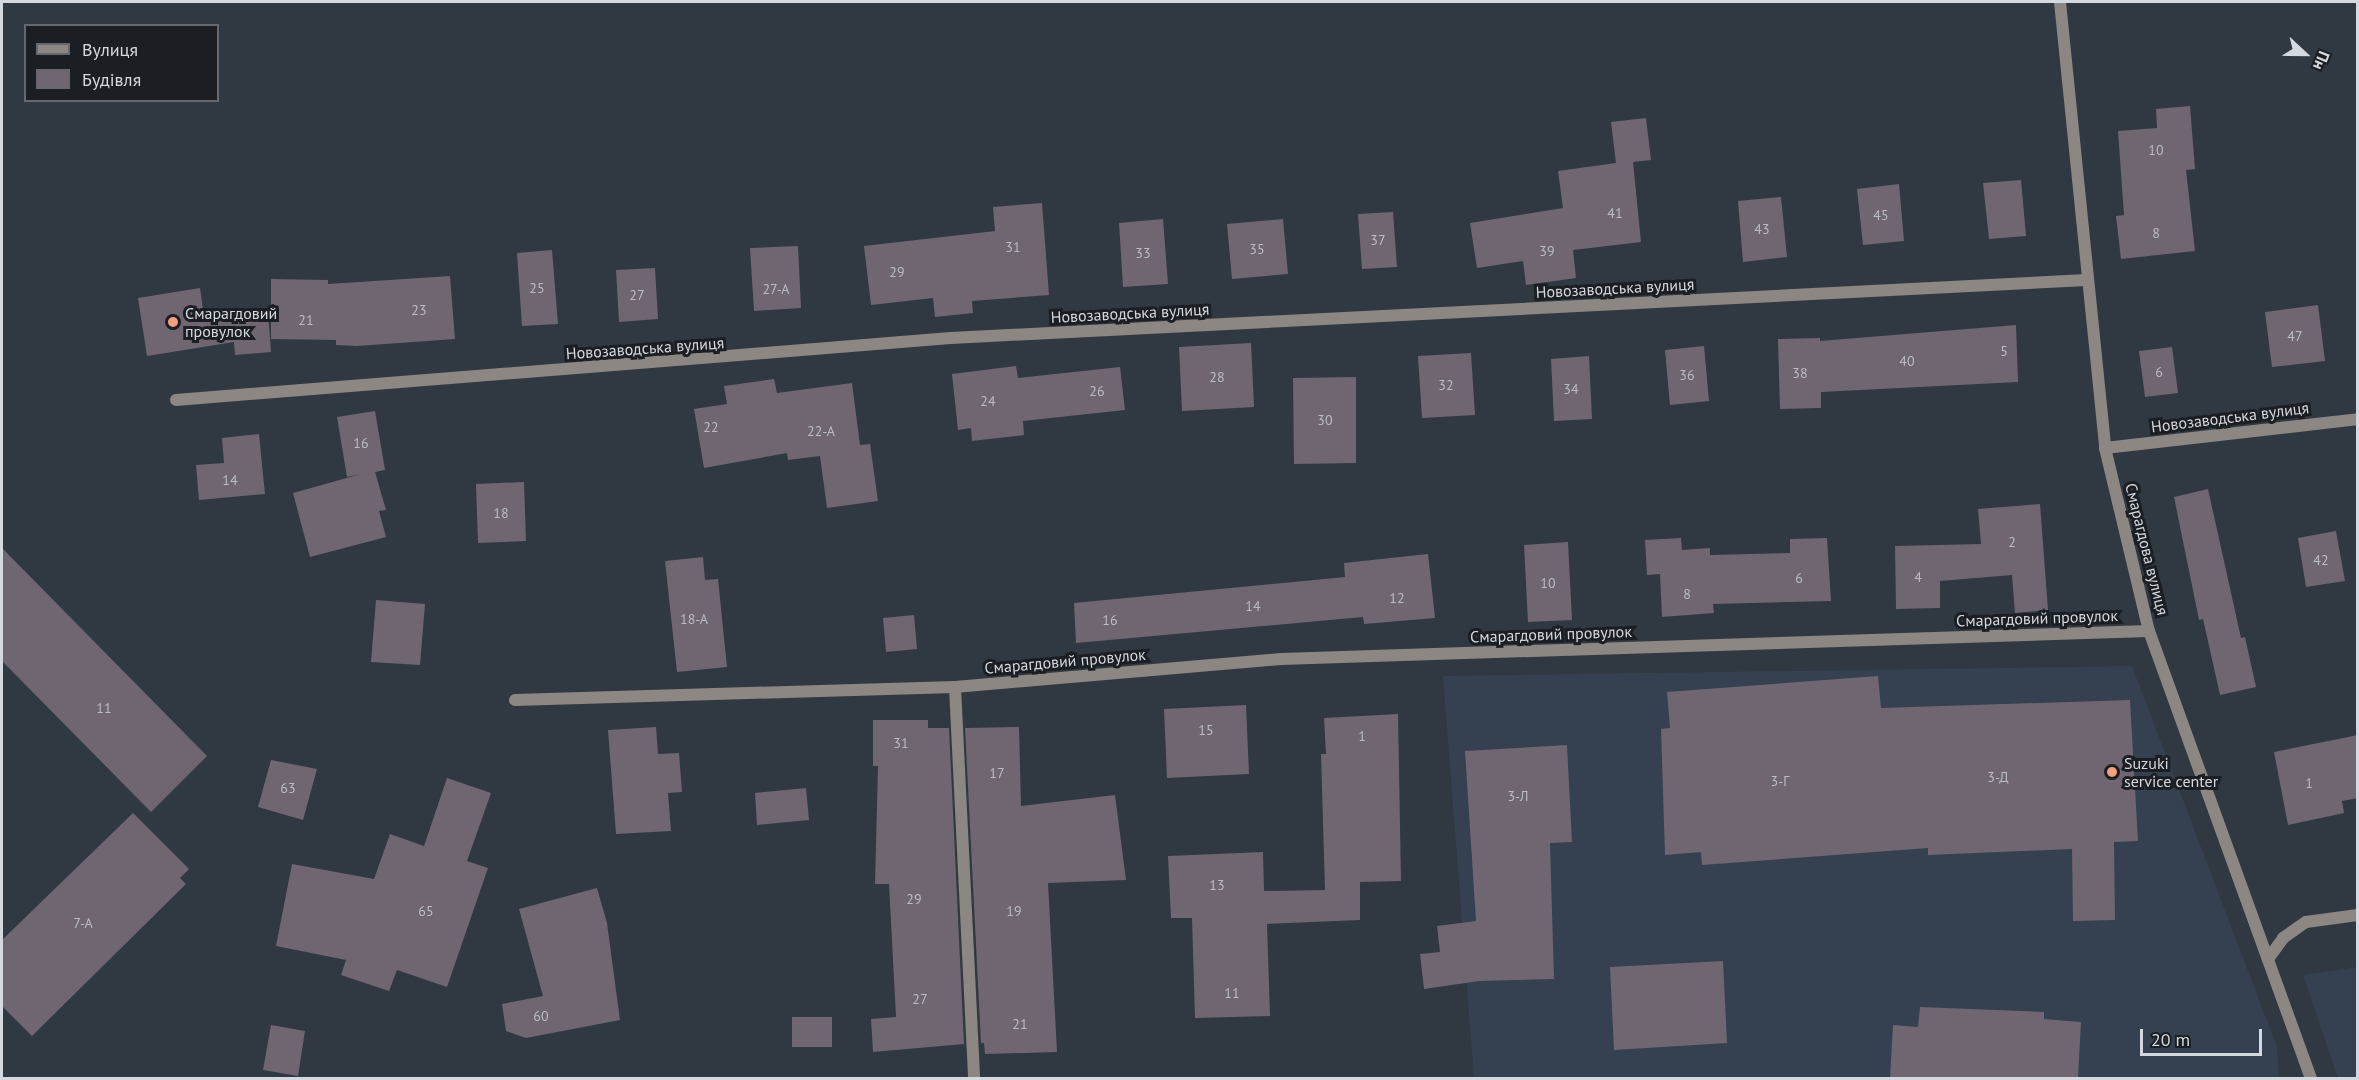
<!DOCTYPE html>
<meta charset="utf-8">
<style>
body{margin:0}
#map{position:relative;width:2359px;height:1080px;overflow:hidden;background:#303842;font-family:"PT Sans",sans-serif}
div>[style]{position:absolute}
.built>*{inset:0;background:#354050}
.building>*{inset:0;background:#6f6671}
.street>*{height:12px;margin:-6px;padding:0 6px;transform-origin:6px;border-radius:6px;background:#8c8782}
.dots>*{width:16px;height:16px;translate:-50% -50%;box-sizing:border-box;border:3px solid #1b1f23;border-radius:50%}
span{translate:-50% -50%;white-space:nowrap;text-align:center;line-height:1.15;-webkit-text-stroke:6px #1b1f23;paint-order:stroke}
.number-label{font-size:14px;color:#bbbcc4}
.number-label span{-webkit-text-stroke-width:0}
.street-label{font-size:16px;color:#d4d9df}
.poi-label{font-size:16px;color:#d4d9df}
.left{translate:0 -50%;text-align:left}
.frame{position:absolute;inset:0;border:3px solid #d4d9df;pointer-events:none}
.legend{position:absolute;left:24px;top:24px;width:195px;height:78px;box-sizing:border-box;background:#1b1f23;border:2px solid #65696e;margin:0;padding:8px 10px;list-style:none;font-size:18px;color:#d4d9df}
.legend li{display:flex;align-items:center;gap:12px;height:30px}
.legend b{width:30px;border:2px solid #65696e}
.north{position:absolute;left:2275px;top:24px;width:60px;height:60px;-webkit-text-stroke:4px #1b1f23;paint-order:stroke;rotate:112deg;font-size:16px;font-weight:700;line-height:24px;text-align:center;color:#d4d9df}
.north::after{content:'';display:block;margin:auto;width:21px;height:27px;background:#d4d9df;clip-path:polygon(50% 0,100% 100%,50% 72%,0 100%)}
.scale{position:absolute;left:2140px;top:1029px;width:122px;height:27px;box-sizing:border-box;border:3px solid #d4d9df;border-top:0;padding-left:8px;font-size:18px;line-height:21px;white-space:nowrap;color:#d4d9df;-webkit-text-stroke:4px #1b1f23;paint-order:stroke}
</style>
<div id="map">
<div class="built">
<div style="clip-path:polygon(2132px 666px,2277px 1047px,2279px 1078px,1474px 1078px,1443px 676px)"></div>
<div style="clip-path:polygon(2357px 967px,2357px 1078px,2338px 1078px,2303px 975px)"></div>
</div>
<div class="building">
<div style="clip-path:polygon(2190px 106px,2195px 169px,2186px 170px,2195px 251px,2121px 259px,2116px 216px,2124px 215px,2118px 131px,2157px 128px,2156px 109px)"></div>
<div style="clip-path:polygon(1646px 118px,1651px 160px,1633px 162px,1641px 242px,1573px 250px,1576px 278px,1526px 285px,1523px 261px,1477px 268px,1470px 223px,1563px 208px,1558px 171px,1616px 163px,1611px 122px)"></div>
<div style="clip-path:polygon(2021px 180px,2026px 236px,1989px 239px,1983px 183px)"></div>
<div style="clip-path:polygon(1899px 184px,1904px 241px,1863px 245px,1857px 189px)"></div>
<div style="clip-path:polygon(1781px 197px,1787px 257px,1743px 262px,1738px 201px)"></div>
<div style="clip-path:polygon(1042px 203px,1049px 295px,972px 301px,973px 313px,935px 317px,933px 298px,871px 305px,864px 246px,995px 231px,993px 207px)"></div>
<div style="clip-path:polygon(1393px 212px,1397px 267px,1362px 269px,1358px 214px)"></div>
<div style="clip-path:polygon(1163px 219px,1168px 284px,1123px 287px,1119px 223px)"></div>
<div style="clip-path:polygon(1283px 219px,1288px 274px,1232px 279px,1227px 224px)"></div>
<div style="clip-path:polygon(798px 246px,801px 308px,754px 311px,750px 248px)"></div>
<div style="clip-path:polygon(552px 250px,558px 324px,522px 326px,517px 253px)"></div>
<div style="clip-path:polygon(655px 268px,658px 319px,619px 322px,616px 270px)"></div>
<div style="clip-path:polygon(450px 276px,455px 339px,357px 346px,336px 345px,336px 340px,271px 339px,271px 279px,328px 280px,328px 284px)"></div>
<div style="clip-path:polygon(200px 288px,204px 317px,268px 312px,271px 352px,235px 355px,234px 342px,147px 356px,138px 298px)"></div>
<div style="clip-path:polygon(2318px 305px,2325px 361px,2272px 367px,2265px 312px)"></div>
<div style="clip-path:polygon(2016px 325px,2018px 382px,1821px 392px,1821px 408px,1780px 409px,1778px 339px,1820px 338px,1820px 341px)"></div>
<div style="clip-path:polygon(1251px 343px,1254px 407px,1182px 411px,1179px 347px)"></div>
<div style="clip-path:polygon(1704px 346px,1709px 401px,1670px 405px,1665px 350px)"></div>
<div style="clip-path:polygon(2172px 347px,2178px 393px,2145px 397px,2139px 351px)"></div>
<div style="clip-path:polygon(1471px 353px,1475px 415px,1422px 418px,1418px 356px)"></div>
<div style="clip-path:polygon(1589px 356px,1592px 419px,1554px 421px,1551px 359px)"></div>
<div style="clip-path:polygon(1016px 366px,1018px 378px,1120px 367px,1125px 410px,1023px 421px,1024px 435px,972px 441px,971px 428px,958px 430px,952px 374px)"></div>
<div style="clip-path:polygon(1356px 377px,1356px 463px,1294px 464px,1293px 378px)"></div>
<div style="clip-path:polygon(774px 379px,777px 393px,852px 383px,860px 445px,870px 444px,878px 501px,827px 508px,820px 456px,788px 460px,787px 453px,704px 468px,694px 409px,727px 404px,724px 386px)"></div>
<div style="clip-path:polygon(375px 411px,385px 470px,375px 472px,386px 510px,379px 511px,386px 537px,310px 557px,293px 493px,361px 474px,347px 477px,337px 417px)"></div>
<div style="clip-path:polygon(259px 434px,265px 494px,199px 500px,196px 465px,224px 463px,222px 438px)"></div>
<div style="clip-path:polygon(524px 482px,526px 541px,478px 543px,476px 484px)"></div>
<div style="clip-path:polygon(2208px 489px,2241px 638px,2245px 637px,2256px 687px,2220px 695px,2203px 619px,2199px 620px,2174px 497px)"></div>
<div style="clip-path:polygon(2040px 504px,2048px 610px,2015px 613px,2012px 575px,1940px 581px,1940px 608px,1896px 609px,1895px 546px,1981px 544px,1978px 509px)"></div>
<div style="clip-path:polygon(2336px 531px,2345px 581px,2306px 587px,2298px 538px)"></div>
<div style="clip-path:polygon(1681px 538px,1682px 550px,1710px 548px,1710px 555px,1790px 553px,1790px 539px,1827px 538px,1831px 601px,1713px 604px,1714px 613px,1662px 617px,1660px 574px,1647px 575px,1645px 540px)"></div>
<div style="clip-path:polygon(1568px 542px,1572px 620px,1528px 622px,1524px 545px)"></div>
<div style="clip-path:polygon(2px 548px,207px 756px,151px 812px,2px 661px)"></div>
<div style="clip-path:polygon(1428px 554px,1435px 618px,1364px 624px,1363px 617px,1076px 643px,1074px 603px,1345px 577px,1344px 563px)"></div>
<div style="clip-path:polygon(703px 557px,705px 580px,718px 579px,727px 667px,677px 672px,665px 561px)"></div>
<div style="clip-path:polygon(376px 600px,425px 604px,420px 665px,371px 662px)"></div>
<div style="clip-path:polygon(914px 615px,917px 649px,886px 652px,883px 618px)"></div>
<div style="clip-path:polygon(1878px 676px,1881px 708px,2130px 700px,2138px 841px,2114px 842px,2115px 920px,2073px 921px,2072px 849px,1928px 855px,1928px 848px,1702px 865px,1701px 852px,1665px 855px,1661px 729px,1670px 728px,1667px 692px)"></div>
<div style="clip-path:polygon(1246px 705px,1249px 774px,1167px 778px,1164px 709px)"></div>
<div style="clip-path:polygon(1398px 714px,1401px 881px,1360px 882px,1360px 920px,1267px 924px,1270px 1016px,1195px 1018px,1192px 918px,1171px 918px,1168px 856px,1263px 852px,1264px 891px,1325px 890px,1321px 754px,1326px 754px,1324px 718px)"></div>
<div style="clip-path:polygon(873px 720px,928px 720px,928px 728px,949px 728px,964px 1044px,873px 1052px,871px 1019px,896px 1017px,889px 884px,875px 884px,878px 766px,873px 766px)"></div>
<div style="clip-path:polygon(656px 727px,658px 754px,679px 753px,682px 792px,668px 793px,671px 831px,616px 834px,608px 730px)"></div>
<div style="clip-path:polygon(1019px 727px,1021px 806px,1115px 795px,1126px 880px,1048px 883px,1057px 1052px,985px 1054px,984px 1043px,981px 1043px,965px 728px)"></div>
<div style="clip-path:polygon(2358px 735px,2358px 798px,2342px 801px,2344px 813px,2288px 825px,2274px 752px)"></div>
<div style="clip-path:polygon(1567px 745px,1572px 842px,1550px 843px,1554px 979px,1479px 981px,1424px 989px,1420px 954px,1440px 952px,1437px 926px,1476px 921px,1465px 751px)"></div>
<div style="clip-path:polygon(271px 760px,317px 769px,303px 820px,258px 807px)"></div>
<div style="clip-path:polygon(447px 778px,491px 793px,467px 861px,488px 868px,447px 987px,397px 970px,389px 991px,341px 975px,346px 960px,276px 946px,292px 864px,374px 879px,390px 834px,424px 846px)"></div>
<div style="clip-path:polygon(806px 788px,809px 820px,757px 825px,755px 793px)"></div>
<div style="clip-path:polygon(133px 813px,189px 869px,180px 878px,186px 884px,32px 1036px,2px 1006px,2px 940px)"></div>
<div style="clip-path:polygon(597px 888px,607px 923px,620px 1020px,526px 1038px,506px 1031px,502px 1004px,543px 996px,519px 909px)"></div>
<div style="clip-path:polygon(1723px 961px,1727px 1043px,1614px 1050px,1610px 967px)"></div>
<div style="clip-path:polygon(1920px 1007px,2044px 1012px,2044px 1019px,2081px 1022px,2078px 1078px,1890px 1078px,1893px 1025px,1918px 1027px)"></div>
<div style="clip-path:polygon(792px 1017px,832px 1017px,832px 1047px,792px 1047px)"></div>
<div style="clip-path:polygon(271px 1025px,305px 1031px,298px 1076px,263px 1070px)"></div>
</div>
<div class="street">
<div style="left:2060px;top:2px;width:448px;rotate:84.2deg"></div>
<div style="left:2105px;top:448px;width:188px;rotate:76.5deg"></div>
<div style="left:2149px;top:631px;width:475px;rotate:70.1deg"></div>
<div style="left:176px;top:400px;width:777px;rotate:-4.57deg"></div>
<div style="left:951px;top:338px;width:1137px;rotate:-2.92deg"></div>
<div style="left:2105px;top:448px;width:255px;rotate:-6.5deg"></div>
<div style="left:955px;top:687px;width:391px;rotate:87.2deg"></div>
<div style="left:515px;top:700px;width:440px;rotate:-1.7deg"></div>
<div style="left:955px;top:687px;width:327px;rotate:-4.9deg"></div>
<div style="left:1281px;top:659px;width:868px;rotate:-1.85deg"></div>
<div style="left:2268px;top:959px;width:26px;rotate:-54deg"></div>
<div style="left:2283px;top:938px;width:28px;rotate:-35deg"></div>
<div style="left:2306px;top:922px;width:52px;rotate:-7.7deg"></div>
</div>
<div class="dots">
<div style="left:173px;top:322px;background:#f39f82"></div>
<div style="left:2112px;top:772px;background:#f39f82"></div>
</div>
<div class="number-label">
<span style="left:2156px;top:150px">10</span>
<span style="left:1615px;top:213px">41</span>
<span style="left:1881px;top:215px">45</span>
<span style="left:1762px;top:229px">43</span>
<span style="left:2156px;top:233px">8</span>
<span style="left:1378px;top:240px">37</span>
<span style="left:1013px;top:247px">31</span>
<span style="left:1257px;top:249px">35</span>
<span style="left:1547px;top:251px">39</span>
<span style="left:1143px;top:253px">33</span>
<span style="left:897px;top:272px">29</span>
<span style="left:537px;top:288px">25</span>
<span style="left:776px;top:289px">27-А</span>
<span style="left:637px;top:295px">27</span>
<span style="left:419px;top:310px">23</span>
<span style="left:306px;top:320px">21</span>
<span style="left:2295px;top:336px">47</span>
<span style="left:2004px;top:351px">5</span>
<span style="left:1907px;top:361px">40</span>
<span style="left:2159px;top:372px">6</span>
<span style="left:1800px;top:373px">38</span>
<span style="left:1687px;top:375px">36</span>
<span style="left:1217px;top:377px">28</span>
<span style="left:1446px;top:385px">32</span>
<span style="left:1571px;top:389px">34</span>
<span style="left:1097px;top:391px">26</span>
<span style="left:988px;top:401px">24</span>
<span style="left:1325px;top:420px">30</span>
<span style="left:711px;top:427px">22</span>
<span style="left:821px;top:431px">22-А</span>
<span style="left:361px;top:443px">16</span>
<span style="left:230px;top:480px">14</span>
<span style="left:501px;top:513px">18</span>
<span style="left:2012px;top:542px">2</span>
<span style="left:2321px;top:560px">42</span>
<span style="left:1918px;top:577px">4</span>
<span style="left:1799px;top:578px">6</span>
<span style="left:1548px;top:583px">10</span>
<span style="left:1687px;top:594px">8</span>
<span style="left:1397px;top:598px">12</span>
<span style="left:1253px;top:606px">14</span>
<span style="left:694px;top:619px">18-А</span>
<span style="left:1110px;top:620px">16</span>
<span style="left:104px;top:708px">11</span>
<span style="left:1206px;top:730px">15</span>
<span style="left:1362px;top:736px">1</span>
<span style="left:901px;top:743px">31</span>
<span style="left:997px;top:773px">17</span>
<span style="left:1998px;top:777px">3-Д</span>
<span style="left:1780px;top:781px">3-Г</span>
<span style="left:2309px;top:783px">1</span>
<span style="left:288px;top:788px">63</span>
<span style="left:1518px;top:796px">3-Л</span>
<span style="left:1217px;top:885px">13</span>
<span style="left:914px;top:899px">29</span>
<span style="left:426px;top:911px">65</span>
<span style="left:1014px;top:911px">19</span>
<span style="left:83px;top:923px">7-А</span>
<span style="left:1232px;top:993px">11</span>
<span style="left:920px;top:999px">27</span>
<span style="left:541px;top:1016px">60</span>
<span style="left:1020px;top:1024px">21</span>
</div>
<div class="street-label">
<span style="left:1615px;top:288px;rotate:-3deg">Новозаводська вулиця</span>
<span style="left:1130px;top:313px;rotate:-3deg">Новозаводська вулиця</span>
<span style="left:645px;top:348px;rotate:-4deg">Новозаводська вулиця</span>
<span style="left:2230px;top:417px;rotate:-7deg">Новозаводська вулиця</span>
<span style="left:2147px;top:549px;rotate:76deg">Смарагдова вулиця</span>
<span style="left:2037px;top:618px;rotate:-2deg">Смарагдовий провулок</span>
<span style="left:1551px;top:634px;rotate:-2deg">Смарагдовий провулок</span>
<span style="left:1065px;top:661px;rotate:-5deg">Смарагдовий провулок</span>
</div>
<div class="poi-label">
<span class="left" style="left:185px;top:322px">Смарагдовий<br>провулок</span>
<span class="left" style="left:2124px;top:772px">Suzuki<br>service center</span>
</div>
<div class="frame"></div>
<ul class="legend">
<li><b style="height:8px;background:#8c8782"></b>Вулиця</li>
<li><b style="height:16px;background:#6f6671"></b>Будівля</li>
</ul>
<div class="north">Пн</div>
<div class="scale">20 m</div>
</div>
